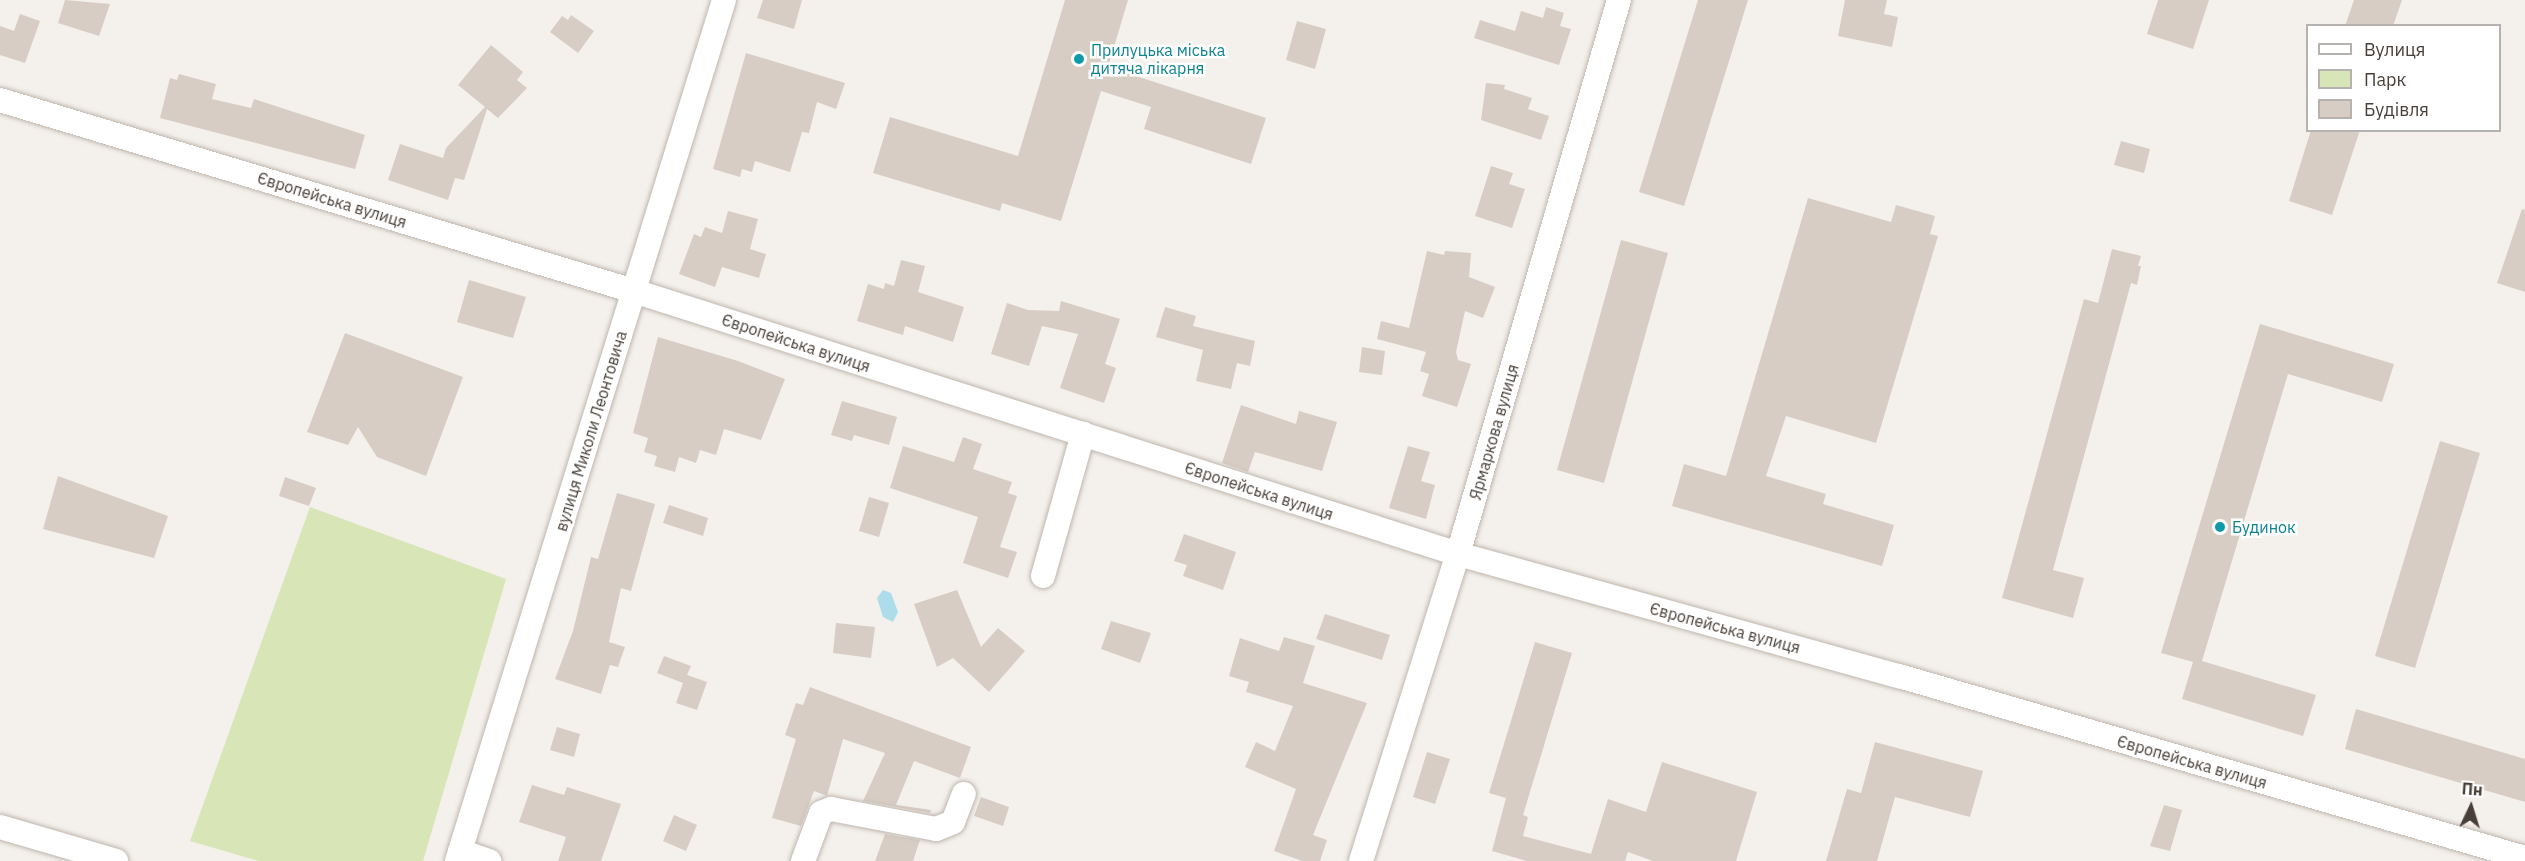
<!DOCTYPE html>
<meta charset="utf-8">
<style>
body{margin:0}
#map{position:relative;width:2525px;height:861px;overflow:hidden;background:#f4f0eb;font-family:"IBM Plex Sans",sans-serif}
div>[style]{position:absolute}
.green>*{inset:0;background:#d8e5b7}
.water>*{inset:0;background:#adddeb}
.building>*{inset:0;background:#d8cdc4}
.roads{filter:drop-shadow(0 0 2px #bfb6ae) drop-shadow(0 0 2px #bfb6ae)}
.street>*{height:24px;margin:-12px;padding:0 12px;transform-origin:12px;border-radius:12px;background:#fff}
.dots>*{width:16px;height:16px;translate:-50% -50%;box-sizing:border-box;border:3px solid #fff;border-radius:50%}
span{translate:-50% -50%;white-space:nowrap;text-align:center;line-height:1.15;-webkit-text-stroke:5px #fff;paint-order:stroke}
.culture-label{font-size:16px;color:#0d838f}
.left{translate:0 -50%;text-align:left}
.street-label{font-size:16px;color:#483f39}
.legend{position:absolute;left:2306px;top:24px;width:195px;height:108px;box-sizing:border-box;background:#fff;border:2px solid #b6b2b0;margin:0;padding:8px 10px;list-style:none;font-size:18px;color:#483f39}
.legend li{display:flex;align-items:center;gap:12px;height:30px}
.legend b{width:30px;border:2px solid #b6b2b0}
.north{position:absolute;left:2441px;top:777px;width:60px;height:60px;-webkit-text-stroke:4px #fff;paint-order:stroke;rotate:4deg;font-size:16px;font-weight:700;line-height:24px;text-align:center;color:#483f39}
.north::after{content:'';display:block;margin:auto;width:21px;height:27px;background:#483f39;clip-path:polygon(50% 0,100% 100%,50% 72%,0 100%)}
</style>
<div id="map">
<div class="green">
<div style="clip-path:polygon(310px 507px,506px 579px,423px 861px,259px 861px,190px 841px)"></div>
</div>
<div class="water">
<div style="clip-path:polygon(883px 590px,891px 593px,898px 612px,893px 622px,883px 617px,877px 598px)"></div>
</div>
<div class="building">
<div style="clip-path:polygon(65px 0,110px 4px,99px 36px,58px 23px)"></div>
<div style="clip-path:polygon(763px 0,802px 0,794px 29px,757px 18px)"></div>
<div style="clip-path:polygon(1065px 0,1128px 0,1108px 67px,1266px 118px,1251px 164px,1144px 129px,1151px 107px,1101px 91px,1061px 221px,1002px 203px,1000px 211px,873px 173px,890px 117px,1018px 156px)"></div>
<div style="clip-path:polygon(1698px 0,1748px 0,1684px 206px,1639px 192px)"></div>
<div style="clip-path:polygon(1845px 0,1887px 0,1884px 14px,1898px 17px,1892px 47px,1838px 36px)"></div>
<div style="clip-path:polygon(2158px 0,2209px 0,2193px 49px,2147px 34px)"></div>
<div style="clip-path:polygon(2354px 0,2402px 0,2393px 26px,2345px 26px)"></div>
<div style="clip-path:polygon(1546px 7px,1564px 13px,1560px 26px,1571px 29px,1559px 65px,1474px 38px,1480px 20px,1515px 31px,1521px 11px,1543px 18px)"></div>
<div style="clip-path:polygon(20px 14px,40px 21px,25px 63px,0 55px,0 26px,14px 31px)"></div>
<div style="clip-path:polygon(571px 15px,594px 31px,578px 53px,550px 32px,562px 16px,568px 20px)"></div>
<div style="clip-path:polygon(1297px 21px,1326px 29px,1315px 69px,1286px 60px)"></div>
<div style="clip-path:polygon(491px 45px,523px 72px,517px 80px,527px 88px,498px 118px,487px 109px,464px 180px,455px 178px,448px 200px,388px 180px,400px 144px,443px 158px,446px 148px,485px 107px,458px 85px)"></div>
<div style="clip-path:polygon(746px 53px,845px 83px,836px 109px,817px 102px,809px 133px,802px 132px,790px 172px,755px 161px,752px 172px,742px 169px,740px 177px,713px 169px)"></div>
<div style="clip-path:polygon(179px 74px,216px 84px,212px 99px,251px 108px,254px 99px,365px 135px,355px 169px,160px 118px,170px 78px,177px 80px)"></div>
<div style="clip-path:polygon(1486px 83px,1505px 85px,1504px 89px,1532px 98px,1528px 109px,1549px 116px,1541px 140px,1481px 120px)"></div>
<div style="clip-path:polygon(2311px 130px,2360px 130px,2332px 215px,2289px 201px)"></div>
<div style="clip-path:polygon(2121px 141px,2150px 149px,2144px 173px,2114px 165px)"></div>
<div style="clip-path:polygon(1491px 166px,1513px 173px,1509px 184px,1525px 189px,1512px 228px,1475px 216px)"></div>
<div style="clip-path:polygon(1808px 198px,1891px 222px,1896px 205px,1935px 216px,1930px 234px,1938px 236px,1876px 443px,1786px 416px,1766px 476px,1826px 494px,1823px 504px,1894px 525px,1882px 566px,1672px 506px,1684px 464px,1726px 476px)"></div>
<div style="clip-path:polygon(2522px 209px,2525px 210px,2525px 292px,2497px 283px)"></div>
<div style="clip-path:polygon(728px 211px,758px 219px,750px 249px,766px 254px,759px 278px,722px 267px,715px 287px,679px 274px,694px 234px,701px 237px,705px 227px,722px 233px)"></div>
<div style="clip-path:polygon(1621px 240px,1668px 253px,1604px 483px,1557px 470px)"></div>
<div style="clip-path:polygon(2112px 249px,2141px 256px,2138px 266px,2141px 266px,2137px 285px,2131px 283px,2053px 570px,2084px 578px,2073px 618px,2002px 598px,2084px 299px,2098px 303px)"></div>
<div style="clip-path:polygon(1427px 251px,1444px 255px,1445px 251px,1471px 253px,1469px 277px,1495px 287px,1483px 318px,1465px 311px,1456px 352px,1458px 360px,1471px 364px,1457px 407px,1422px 396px,1429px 374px,1420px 371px,1426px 352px,1377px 339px,1381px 321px,1409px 328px)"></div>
<div style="clip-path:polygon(901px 260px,925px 266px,918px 292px,964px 307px,953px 342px,905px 326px,903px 335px,857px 321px,868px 284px,884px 289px,885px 283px,894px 286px)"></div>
<div style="clip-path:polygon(469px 280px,526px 297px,513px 338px,457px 322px)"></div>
<div style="clip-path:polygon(1061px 301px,1120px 319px,1105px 364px,1116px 368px,1104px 403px,1060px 388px,1078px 334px,1042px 326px,1029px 366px,991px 354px,1007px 303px,1028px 310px,1059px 311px)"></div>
<div style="clip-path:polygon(1165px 307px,1196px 316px,1193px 326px,1255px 341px,1250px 366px,1237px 363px,1231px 389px,1196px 381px,1203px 350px,1156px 337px)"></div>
<div style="clip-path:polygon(2260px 324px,2394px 364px,2382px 402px,2288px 374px,2202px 661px,2316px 695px,2303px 736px,2182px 699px,2193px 662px,2161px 653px)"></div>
<div style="clip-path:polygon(345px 333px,463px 377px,426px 476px,377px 457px,358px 427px,348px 445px,307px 432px)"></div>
<div style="clip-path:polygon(658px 337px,738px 361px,785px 379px,761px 440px,724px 429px,716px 455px,700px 450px,696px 463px,679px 457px,675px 472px,654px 466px,657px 456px,644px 452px,648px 438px,633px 433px)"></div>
<div style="clip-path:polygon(1362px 347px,1385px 351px,1382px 375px,1359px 372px)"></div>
<div style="clip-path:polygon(842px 401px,897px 417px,889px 445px,854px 435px,852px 441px,831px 435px)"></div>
<div style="clip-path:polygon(1241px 405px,1296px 424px,1299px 411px,1337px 422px,1322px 471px,1255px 452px,1248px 472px,1222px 463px)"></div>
<div style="clip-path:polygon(963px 437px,982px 444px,973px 469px,1012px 482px,1008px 493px,1017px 496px,1000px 547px,1017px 552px,1008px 578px,963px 563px,978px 517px,890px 488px,903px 446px,954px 462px)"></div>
<div style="clip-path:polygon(2440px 441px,2480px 453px,2415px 668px,2375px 656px)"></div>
<div style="clip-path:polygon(1408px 446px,1430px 452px,1421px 481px,1435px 485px,1426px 519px,1389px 508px)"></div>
<div style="clip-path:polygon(58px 476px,168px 516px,154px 558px,43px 529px)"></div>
<div style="clip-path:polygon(285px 477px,316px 488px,309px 506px,279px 496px)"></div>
<div style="clip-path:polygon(617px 493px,655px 504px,631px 591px,621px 588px,609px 642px,625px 647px,618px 667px,610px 665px,601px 694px,555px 679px,573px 631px,591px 557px,598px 559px)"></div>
<div style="clip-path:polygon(869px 497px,889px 503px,879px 537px,859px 531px)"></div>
<div style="clip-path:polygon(669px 505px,708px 518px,703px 536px,663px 523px)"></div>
<div style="clip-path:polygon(1184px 534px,1236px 552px,1223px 590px,1183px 576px,1187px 565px,1174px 561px)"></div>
<div style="clip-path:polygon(957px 590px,981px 647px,998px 628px,1025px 651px,989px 692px,953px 658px,937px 667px,914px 604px)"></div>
<div style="clip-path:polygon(1325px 614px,1390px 635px,1382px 660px,1316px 639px)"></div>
<div style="clip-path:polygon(1111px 621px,1151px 633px,1140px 663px,1101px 649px)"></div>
<div style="clip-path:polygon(836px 623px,875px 627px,871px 658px,833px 653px)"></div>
<div style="clip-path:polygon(1284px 637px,1315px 646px,1303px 683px,1367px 703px,1313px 835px,1327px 840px,1320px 861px,1302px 861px,1274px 851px,1296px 789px,1245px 767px,1256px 742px,1275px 751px,1293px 706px,1246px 692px,1249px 682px,1229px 676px,1240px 638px,1279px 651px)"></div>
<div style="clip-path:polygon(1535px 642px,1572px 653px,1523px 815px,1528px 817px,1523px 836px,1591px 854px,1608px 799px,1646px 812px,1662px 762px,1757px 792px,1736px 861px,1653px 861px,1628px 852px,1625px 861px,1527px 861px,1492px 851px,1506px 798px,1489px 793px)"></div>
<div style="clip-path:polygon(664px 656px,691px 666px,687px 675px,707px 682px,697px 710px,676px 703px,683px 683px,657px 673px)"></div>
<div style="clip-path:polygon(810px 687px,971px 747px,960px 778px,914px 761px,896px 805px,931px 810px,930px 813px,863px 801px,885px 753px,843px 739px,827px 796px,814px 791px,801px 826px,772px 818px,796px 739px,785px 735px,796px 703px,803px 705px)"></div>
<div style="clip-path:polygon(2356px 709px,2525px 759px,2525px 802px,2345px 749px)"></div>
<div style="clip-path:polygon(557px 727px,580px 734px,574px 757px,550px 750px)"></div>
<div style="clip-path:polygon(1875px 742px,1983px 771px,1970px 817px,1895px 797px,1877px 861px,1826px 861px,1847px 789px,1861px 793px)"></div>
<div style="clip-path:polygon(1427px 752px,1450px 759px,1435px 804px,1413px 797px)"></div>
<div style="clip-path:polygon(532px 785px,564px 795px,567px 787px,621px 804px,601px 861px,558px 861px,566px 837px,519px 822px)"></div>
<div style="clip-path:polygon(981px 797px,1009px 807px,1003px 826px,974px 816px)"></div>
<div style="clip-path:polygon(2164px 805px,2182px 810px,2170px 851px,2150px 846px)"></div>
<div style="clip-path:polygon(674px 815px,697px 825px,686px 851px,663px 841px)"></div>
<div style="clip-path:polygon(885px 834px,920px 840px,913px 861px,875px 861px)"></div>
</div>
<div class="roads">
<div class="street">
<div style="left:0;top:100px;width:662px;rotate:16.77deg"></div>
<div style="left:634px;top:291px;width:865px;rotate:17.7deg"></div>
<div style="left:1458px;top:554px;width:458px;rotate:15.5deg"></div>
<div style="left:1899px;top:676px;width:652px;rotate:16.21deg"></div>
<div style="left:1043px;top:576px;width:148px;rotate:-74.3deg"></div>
<div style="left:0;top:827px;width:121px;rotate:16.3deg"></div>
<div style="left:460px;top:851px;width:31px;rotate:19deg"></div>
<div style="left:457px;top:861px;width:901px;rotate:-72.77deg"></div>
<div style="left:803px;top:861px;width:51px;rotate:-69.4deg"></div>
<div style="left:821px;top:813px;width:11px;rotate:-22deg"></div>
<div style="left:831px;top:809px;width:107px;rotate:10.8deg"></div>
<div style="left:936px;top:829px;width:18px;rotate:-22deg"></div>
<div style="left:953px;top:822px;width:30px;rotate:-69deg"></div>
<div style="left:1361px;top:861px;width:322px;rotate:-72.5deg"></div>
<div style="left:1458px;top:554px;width:577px;rotate:-73.8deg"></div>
</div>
</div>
<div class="dots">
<div style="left:1079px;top:59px;background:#0f9aa8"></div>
<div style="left:2220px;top:527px;background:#0f9aa8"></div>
</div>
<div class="culture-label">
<span class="left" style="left:1091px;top:59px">Прилуцька міська<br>дитяча лікарня</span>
<span class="left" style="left:2232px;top:527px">Будинок</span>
</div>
<div class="street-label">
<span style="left:332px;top:200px;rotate:17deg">Європейська вулиця</span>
<span style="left:796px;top:343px;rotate:18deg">Європейська вулиця</span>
<span style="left:591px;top:431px;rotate:-73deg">вулиця Миколи Леонтовича</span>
<span style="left:1494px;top:432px;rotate:-74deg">Ярмаркова вулиця</span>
<span style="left:1259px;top:491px;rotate:18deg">Європейська вулиця</span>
<span style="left:1725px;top:628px;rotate:15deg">Європейська вулиця</span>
<span style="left:2192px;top:762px;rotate:16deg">Європейська вулиця</span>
</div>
<ul class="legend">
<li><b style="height:8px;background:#fff"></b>Вулиця</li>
<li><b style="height:16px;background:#d8e5b7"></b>Парк</li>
<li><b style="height:16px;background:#d8cdc4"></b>Будівля</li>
</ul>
<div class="north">Пн</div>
</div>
